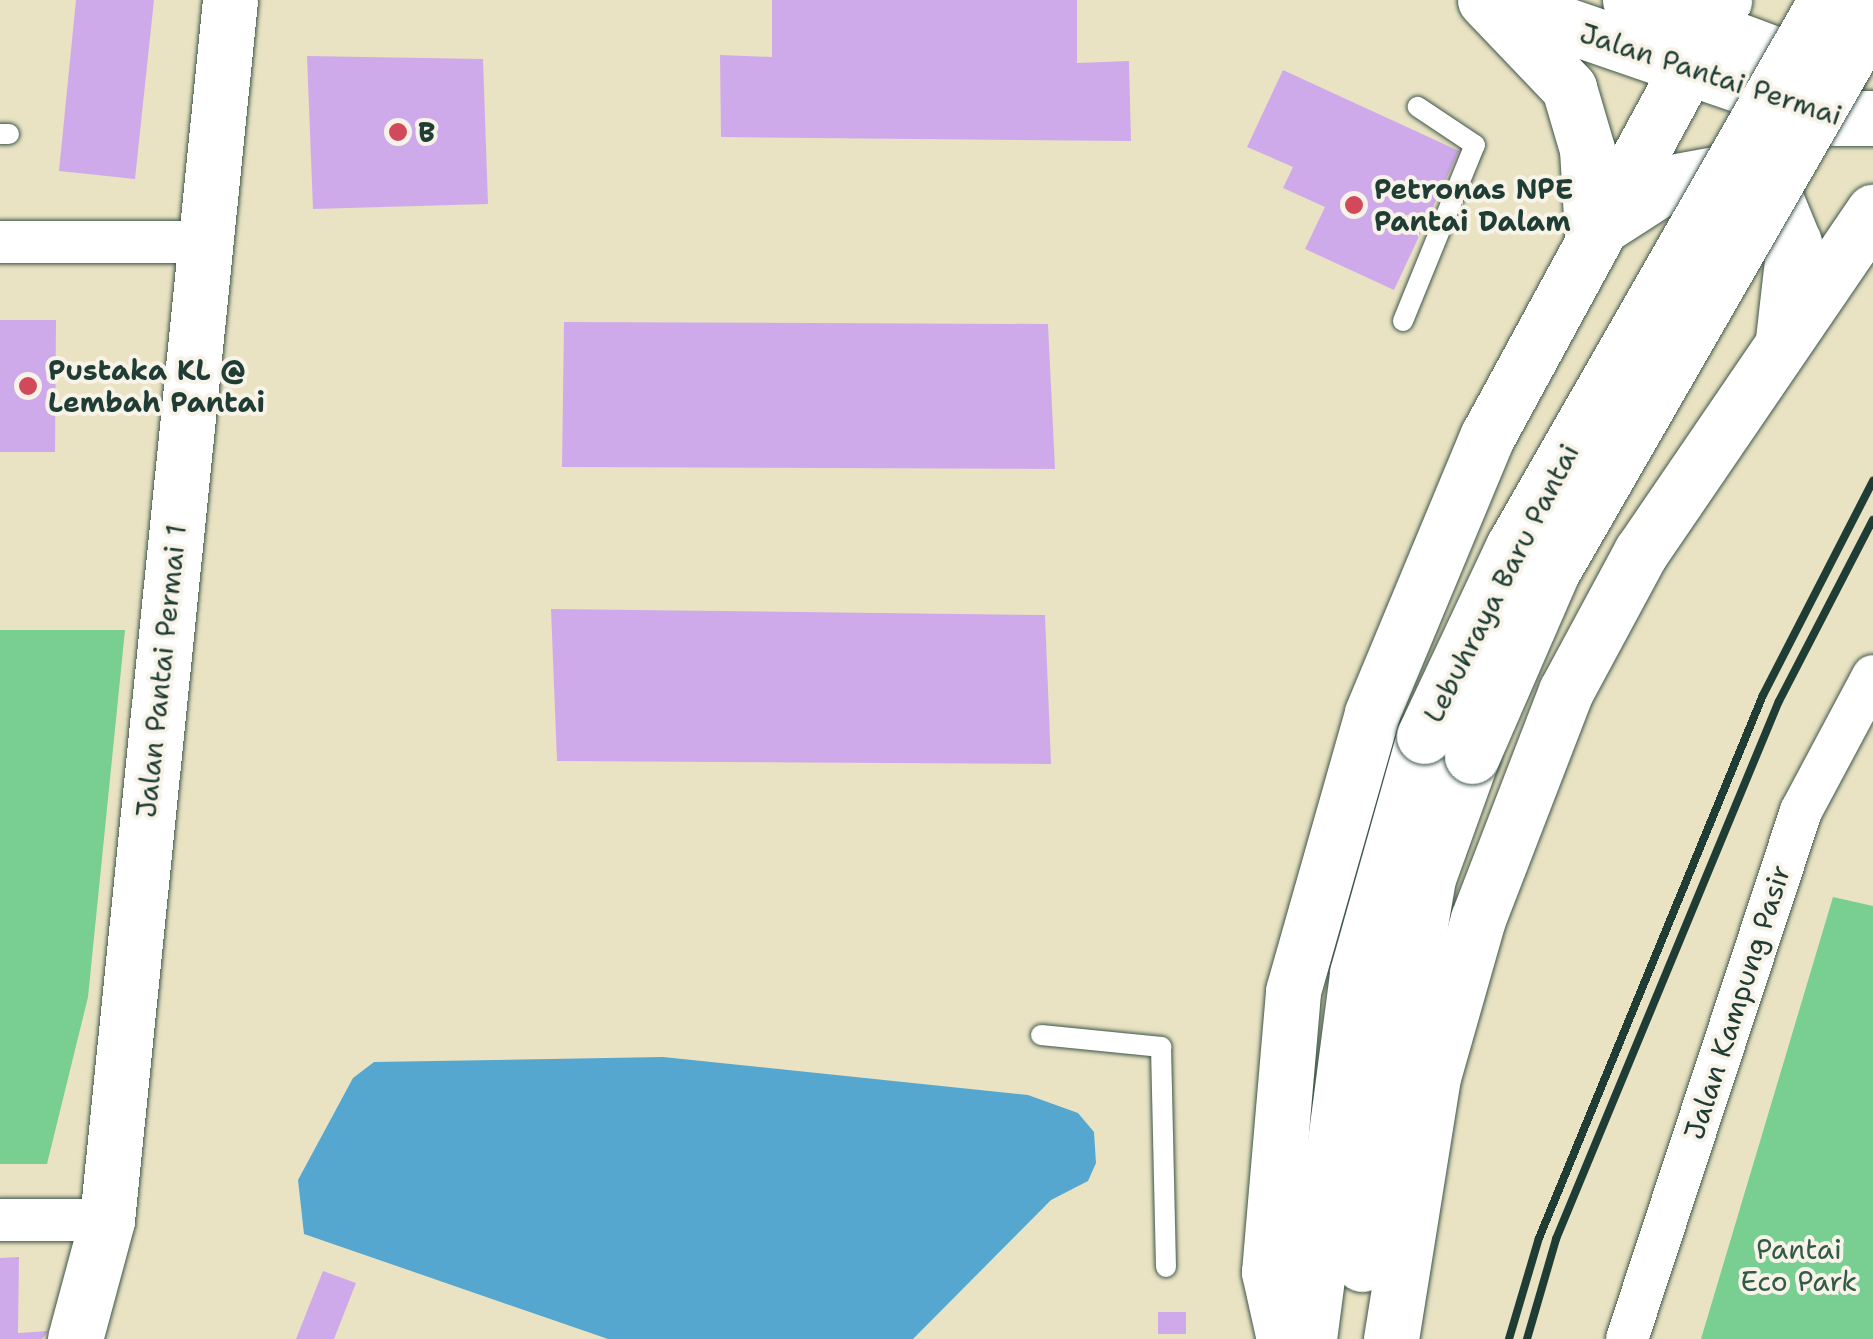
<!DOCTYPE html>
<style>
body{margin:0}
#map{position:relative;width:1873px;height:1339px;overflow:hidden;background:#e9e3c3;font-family:"Shantell Sans",sans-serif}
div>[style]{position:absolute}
.green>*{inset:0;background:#79ce92}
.water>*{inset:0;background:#55a7d0}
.building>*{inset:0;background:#cfaaea}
.roads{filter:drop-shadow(0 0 2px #3d5649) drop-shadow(0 0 2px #3d5649)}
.lane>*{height:20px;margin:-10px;padding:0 10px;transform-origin:10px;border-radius:10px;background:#fff}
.street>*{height:42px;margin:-21px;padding:0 21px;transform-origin:21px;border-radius:21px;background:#fff}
.secondary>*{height:55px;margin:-27.5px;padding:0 27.5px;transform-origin:27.5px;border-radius:27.5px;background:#fff}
.highway>*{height:55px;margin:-27.5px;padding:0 27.5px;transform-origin:27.5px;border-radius:27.5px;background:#fff}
.rail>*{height:8px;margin:-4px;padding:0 4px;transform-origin:4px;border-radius:4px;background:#1f3d34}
.bridges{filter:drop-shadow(0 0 2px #3d5649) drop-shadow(0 0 2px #3d5649)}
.highway-bridge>*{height:55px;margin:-27.5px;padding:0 27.5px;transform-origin:27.5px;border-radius:27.5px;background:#fff}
.dots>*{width:28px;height:28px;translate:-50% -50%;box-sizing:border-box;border:5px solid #f7f3e8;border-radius:50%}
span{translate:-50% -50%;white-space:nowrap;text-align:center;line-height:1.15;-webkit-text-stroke:8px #f7f3e8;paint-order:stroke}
.street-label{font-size:28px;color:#1f3d34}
.poi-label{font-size:28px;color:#1f3d34;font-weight:700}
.left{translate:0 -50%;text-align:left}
.park-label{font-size:28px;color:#315a47}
</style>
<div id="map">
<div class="green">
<div style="clip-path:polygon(0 630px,125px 630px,88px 997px,47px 1164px,0 1164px)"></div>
<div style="clip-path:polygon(1833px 897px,1873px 906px,1873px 1339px,1701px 1339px)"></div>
</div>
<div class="water">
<div style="clip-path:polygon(663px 1057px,1028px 1095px,1078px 1113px,1094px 1132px,1096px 1163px,1088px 1181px,1051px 1200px,913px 1339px,608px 1339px,304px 1234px,298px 1180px,353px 1078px,374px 1062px)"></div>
</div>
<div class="building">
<div style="clip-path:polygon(76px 0,154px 0,135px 179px,59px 171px)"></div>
<div style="clip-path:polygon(772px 0,1077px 0,1077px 63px,1129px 61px,1131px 141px,721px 137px,720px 55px,772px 57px)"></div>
<div style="clip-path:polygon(307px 56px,483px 59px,488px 204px,313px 209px)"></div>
<div style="clip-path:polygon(1283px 70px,1459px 151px,1394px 290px,1305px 249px,1325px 207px,1283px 188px,1293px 167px,1247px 147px)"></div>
<div style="clip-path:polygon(0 320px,56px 320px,55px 452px,0 452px)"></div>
<div style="clip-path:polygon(564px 322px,1048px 324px,1055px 469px,562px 467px)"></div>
<div style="clip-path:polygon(551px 609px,1045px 615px,1051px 764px,557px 761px)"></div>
<div style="clip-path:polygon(19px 1257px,18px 1333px,48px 1331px,42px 1339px,0 1339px,0 1258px)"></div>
<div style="clip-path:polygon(323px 1271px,356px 1283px,334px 1339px,296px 1339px)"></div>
<div style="clip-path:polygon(1158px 1312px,1186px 1312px,1186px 1334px,1158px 1334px)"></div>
</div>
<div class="roads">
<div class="lane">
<div style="left:0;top:134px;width:9px"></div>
<div style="left:1403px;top:321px;width:190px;rotate:-67.8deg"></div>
<div style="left:1475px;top:145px;width:69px;rotate:-146.3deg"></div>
<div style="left:1041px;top:1035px;width:121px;rotate:5.7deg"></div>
<div style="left:1161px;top:1047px;width:220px;rotate:88.7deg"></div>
</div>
<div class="street">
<div style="left:0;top:242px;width:205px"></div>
<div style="left:0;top:1220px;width:107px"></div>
<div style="left:1627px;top:1339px;width:556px;rotate:-71.76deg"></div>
<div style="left:1801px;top:811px;width:153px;rotate:-61.9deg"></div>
</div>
<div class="secondary">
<div style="left:1493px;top:0;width:362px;rotate:19deg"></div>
<div style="left:1835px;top:118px;width:38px"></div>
<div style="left:1630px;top:0;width:220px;rotate:20.5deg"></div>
<div style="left:75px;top:1339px;width:123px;rotate:-74.9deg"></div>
<div style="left:107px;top:1220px;width:1226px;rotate:-84.24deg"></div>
</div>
<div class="highway">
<div style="left:1485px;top:0;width:122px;rotate:46.3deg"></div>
<div style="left:1569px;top:88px;width:64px;rotate:73.6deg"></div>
<div style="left:1587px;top:149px;width:83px;rotate:86.6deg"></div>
<div style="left:1599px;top:228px;width:85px;rotate:-32.6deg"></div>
<div style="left:1671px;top:182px;width:50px;rotate:-10.4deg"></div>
<div style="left:1720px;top:173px;width:30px;rotate:12deg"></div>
<div style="left:1749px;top:179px;width:36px;rotate:39deg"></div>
<div style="left:1777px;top:202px;width:44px;rotate:67.5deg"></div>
<div style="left:1794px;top:243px;width:97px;rotate:96.5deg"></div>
<div style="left:1362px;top:1264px;width:392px;rotate:-80.3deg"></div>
<div style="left:1428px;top:878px;width:130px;rotate:-70.2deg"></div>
<div style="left:1284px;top:1339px;width:69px;rotate:-102.6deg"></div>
<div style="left:1269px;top:1272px;width:282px;rotate:-85.1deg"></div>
<div style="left:1293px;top:991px;width:289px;rotate:-74.1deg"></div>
<div style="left:1372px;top:713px;width:299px;rotate:-67.4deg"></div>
<div style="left:1487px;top:437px;width:497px;rotate:-61.5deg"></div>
<div style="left:1309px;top:1339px;width:369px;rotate:-82.5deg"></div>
<div style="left:1357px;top:973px;width:246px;rotate:-74.2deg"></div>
<div style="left:1391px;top:1339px;width:265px;rotate:-80.9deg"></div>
<div style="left:1433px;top:1077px;width:164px;rotate:-74.1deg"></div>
<div style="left:1478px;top:919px;width:244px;rotate:-68.9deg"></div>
<div style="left:1566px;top:691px;width:158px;rotate:-61.7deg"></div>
<div style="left:1641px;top:552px;width:412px;rotate:-55.7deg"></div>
</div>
</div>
<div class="rail">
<div style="left:1509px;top:1339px;width:105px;rotate:-73.5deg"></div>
<div style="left:1539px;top:1238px;width:587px;rotate:-67.58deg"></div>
<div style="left:1763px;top:695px;width:241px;rotate:-62.8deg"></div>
<div style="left:1527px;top:1339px;width:104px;rotate:-73.8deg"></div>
<div style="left:1556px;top:1239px;width:582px;rotate:-67.49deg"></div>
<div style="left:1779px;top:701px;width:204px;rotate:-62.6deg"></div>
</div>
<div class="bridges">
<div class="highway-bridge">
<div style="left:1424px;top:736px;width:209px;rotate:-64.8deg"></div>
<div style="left:1513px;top:547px;width:630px;rotate:-60.22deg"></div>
<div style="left:1472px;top:756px;width:203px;rotate:-66.5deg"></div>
<div style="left:1553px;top:570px;width:642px;rotate:-60.08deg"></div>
</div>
</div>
<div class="dots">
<div style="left:398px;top:132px;background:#d1495b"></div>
<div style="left:1354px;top:205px;background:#d1495b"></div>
<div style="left:28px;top:386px;background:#d1495b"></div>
</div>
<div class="street-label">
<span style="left:1711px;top:74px;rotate:18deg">Jalan Pantai Permai</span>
<span style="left:1501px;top:583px;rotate:-63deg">Lebuhraya Baru Pantai</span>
<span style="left:161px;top:671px;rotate:-84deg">Jalan Pantai Permai 1</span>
<span style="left:1737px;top:1002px;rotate:-72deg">Jalan Kampung Pasir</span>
</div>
<div class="poi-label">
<span class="left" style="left:418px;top:132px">B</span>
<span class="left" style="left:1374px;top:205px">Petronas NPE<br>Pantai Dalam</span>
<span class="left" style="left:48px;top:386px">Pustaka KL @<br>Lembah Pantai</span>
</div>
<div class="park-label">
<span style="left:1799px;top:1265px">Pantai<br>Eco Park</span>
</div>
</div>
